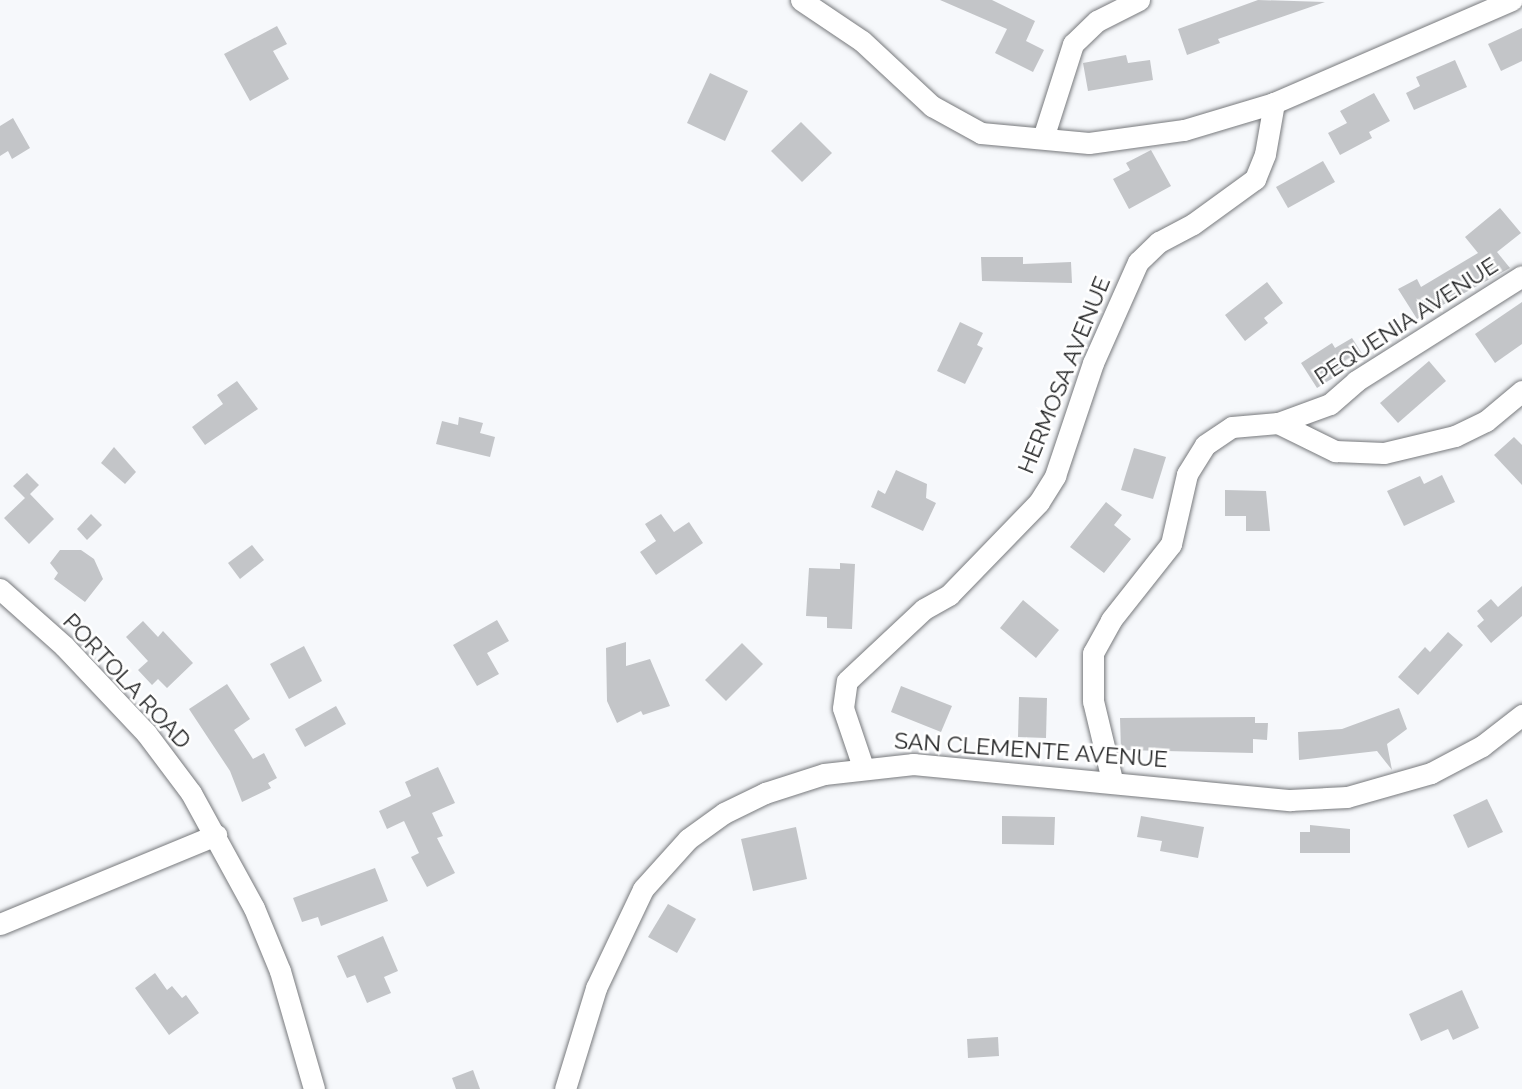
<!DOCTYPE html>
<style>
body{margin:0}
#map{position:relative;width:1522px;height:1089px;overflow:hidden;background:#f6f8fb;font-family:Raleway,sans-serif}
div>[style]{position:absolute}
.building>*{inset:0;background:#c3c5c8}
.roads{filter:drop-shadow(0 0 2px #787a7d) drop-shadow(0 0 2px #787a7d)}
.minor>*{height:21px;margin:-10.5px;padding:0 10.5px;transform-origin:10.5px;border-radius:10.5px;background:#fff}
span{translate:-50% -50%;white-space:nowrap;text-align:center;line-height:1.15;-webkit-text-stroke:5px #fff;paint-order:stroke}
.street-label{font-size:23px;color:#262728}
</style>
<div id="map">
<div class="building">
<div style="clip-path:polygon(940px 0,992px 0,1035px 21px,1026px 41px,1044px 50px,1033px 72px,995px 53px,1007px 29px)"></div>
<div style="clip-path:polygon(1258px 0,1325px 2px,1218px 39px,1220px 43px,1187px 55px,1178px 29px)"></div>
<div style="clip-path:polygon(277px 26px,287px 44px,273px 51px,289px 79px,250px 101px,224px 54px)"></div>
<div style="clip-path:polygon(1522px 28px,1522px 61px,1501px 71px,1488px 44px)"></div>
<div style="clip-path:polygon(1126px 55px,1128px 63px,1150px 60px,1153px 80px,1088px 91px,1083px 63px)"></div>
<div style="clip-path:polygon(1455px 60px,1467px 87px,1414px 110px,1406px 93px,1420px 86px,1416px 77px)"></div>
<div style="clip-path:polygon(710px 73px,748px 91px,725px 141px,687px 123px)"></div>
<div style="clip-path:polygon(1374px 93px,1390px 121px,1369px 132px,1372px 138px,1340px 155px,1328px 133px,1347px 123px,1340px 111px)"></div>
<div style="clip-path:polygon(13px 118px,30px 148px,12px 159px,8px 151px,0 156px,0 126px)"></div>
<div style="clip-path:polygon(801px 122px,832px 153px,802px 182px,771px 151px)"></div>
<div style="clip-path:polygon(1151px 150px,1171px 186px,1129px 209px,1113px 179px,1130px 170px,1126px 163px)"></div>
<div style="clip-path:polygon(1323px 161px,1335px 182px,1288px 208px,1276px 187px)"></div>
<div style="clip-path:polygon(1500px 208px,1521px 233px,1497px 252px,1510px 268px,1417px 319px,1398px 289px,1417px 279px,1421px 287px,1478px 253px,1465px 237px)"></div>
<div style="clip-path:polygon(981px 257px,1023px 257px,1023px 264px,1071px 262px,1072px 283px,982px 281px)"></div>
<div style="clip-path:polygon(1267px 282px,1283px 303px,1264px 318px,1268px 323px,1245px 341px,1225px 315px)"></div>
<div style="clip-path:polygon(1522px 302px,1522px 344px,1495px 363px,1475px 334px)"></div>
<div style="clip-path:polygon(960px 322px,983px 333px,977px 345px,983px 348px,965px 384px,937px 371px)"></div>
<div style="clip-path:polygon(1352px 338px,1365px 358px,1317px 388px,1301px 363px,1332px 343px,1335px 348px)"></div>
<div style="clip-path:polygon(1429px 361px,1446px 381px,1398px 423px,1380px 403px)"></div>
<div style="clip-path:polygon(237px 381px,258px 409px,205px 445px,192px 427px,223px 404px,217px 395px)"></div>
<div style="clip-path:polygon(459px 417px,483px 423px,480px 433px,495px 437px,490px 457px,436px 444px,442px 421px,458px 425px)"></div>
<div style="clip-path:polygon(1514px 437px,1522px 445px,1522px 485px,1494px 455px)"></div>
<div style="clip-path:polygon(114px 447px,136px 472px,125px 484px,101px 463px)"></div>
<div style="clip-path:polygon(1134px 448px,1166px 457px,1153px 499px,1121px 490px)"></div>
<div style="clip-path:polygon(896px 470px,927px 484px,926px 498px,936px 503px,923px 531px,871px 507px,878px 490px,885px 494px)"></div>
<div style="clip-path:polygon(27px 473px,39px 485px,30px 494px,54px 519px,29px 544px,4px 518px,25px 498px,13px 486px)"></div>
<div style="clip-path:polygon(1442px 475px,1455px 502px,1404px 526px,1387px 491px,1420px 476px,1424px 484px)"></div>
<div style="clip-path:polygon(1225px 490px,1266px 491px,1270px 531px,1246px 531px,1246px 516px,1225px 516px)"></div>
<div style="clip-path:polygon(1106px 502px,1122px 515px,1114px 525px,1131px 539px,1104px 573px,1070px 547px)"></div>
<div style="clip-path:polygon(91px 514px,102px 525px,87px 540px,77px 529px)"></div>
<div style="clip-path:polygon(661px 514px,674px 532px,689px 522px,703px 543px,656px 575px,640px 552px,656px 541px,645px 524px)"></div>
<div style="clip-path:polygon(252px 545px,264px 560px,240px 579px,228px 563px)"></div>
<div style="clip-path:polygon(60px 550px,81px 550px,94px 559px,103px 579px,85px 602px,54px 579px,58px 573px,50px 563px)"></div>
<div style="clip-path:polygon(840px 563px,855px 564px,852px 629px,827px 628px,827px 617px,806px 616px,809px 568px,840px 569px)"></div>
<div style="clip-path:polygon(1522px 586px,1522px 616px,1491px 643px,1477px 626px,1484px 620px,1477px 611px,1491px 599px,1498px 607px)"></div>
<div style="clip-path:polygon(1023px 600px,1059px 630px,1036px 658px,1000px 628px)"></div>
<div style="clip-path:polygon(497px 620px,509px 641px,487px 653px,499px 674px,477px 686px,453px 645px)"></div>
<div style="clip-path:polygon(143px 621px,158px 637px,163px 631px,193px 663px,167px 688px,158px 679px,152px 685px,138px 670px,148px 661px,126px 637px)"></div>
<div style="clip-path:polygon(1448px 632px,1463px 645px,1418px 695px,1398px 677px,1425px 647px,1430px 652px)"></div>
<div style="clip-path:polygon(626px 642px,626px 666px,650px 659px,670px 706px,643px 715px,641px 711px,617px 723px,607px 701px,606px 648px)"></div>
<div style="clip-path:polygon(742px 643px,763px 664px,726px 701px,705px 680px)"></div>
<div style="clip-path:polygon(304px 646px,322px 681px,289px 699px,270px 664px)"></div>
<div style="clip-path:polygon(227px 684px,250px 719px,234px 730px,253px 759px,264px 753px,277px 778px,268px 783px,271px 788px,242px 802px,230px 771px,189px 709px)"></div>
<div style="clip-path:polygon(901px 686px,952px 706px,941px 732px,891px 712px)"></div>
<div style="clip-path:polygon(1019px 697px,1047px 698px,1046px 738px,1018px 737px)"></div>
<div style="clip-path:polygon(336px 706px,346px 724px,305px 747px,295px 729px)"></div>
<div style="clip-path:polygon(1399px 708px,1407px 729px,1387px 744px,1392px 770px,1377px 751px,1299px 760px,1298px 732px,1342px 729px)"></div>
<div style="clip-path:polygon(1255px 717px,1255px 723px,1268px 723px,1267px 740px,1253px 739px,1253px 753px,1121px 750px,1120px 718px)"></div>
<div style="clip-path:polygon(438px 767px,455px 803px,432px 813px,443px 836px,437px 838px,455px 873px,427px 887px,411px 857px,419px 853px,404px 821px,387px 829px,379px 811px,411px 796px,405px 782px)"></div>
<div style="clip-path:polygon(1487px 799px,1503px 832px,1468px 848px,1453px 815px)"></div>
<div style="clip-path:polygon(1002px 816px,1055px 817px,1054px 845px,1002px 844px)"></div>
<div style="clip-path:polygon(1141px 816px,1204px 827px,1198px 858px,1160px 851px,1162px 841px,1137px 837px)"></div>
<div style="clip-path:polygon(1310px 825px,1350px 829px,1350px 853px,1300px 853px,1300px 832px,1310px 832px)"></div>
<div style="clip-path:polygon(796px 827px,807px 879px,753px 891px,741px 839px)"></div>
<div style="clip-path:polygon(375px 868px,388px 901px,321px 926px,318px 917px,302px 922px,293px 898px)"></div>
<div style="clip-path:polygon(668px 904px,696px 919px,677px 953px,648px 937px)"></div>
<div style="clip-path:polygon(383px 936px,398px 971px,384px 977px,391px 993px,367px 1003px,355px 975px,347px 978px,337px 956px)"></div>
<div style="clip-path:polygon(155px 973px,167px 990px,172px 986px,182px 998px,186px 995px,199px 1013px,169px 1035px,135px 988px)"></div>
<div style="clip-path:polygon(1462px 990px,1479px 1028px,1453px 1040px,1448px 1029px,1421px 1041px,1409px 1014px)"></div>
<div style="clip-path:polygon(998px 1037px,999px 1056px,968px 1058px,967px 1039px)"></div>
<div style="clip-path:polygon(473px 1070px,480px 1089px,456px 1089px,452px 1078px)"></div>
</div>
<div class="roads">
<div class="minor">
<div style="left:801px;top:0;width:73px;rotate:33.9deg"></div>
<div style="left:862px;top:41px;width:96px;rotate:42.9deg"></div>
<div style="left:932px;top:106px;width:56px;rotate:28.9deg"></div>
<div style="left:981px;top:133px;width:108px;rotate:5.3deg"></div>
<div style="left:1089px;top:143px;width:96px;rotate:-7.8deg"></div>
<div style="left:1184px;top:130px;width:94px;rotate:-16.7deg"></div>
<div style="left:1274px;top:103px;width:259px;rotate:-23.4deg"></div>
<div style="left:1043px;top:138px;width:99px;rotate:-72.3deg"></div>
<div style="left:1073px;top:44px;width:33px;rotate:-44deg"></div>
<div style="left:1097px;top:21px;width:47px;rotate:-26.6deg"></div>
<div style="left:1278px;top:423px;width:55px;rotate:-20.1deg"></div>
<div style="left:1330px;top:404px;width:35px;rotate:-41deg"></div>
<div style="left:1356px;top:381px;width:196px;rotate:-32.3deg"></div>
<div style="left:0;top:589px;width:86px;rotate:41.7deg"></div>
<div style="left:64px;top:646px;width:120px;rotate:46.7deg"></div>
<div style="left:146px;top:733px;width:75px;rotate:53.1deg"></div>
<div style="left:191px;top:793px;width:131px;rotate:61.3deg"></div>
<div style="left:254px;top:908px;width:68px;rotate:67.6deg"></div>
<div style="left:280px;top:971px;width:123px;rotate:73.9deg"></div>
<div style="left:863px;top:767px;width:62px;rotate:-108.7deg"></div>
<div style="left:843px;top:708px;width:27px;rotate:-82deg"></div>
<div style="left:847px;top:681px;width:105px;rotate:-43.1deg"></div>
<div style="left:924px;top:609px;width:29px;rotate:-29deg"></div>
<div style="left:949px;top:595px;width:129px;rotate:-45.9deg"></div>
<div style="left:1039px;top:502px;width:31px;rotate:-58deg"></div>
<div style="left:1055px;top:476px;width:119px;rotate:-71.4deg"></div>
<div style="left:1093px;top:363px;width:111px;rotate:-66deg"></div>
<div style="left:1138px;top:262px;width:29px;rotate:-44deg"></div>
<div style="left:1159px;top:242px;width:38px;rotate:-28deg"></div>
<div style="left:1193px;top:224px;width:77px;rotate:-36deg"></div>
<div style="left:1255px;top:179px;width:27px;rotate:-68deg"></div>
<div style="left:1265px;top:154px;width:52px;rotate:-80deg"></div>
<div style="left:1112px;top:780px;width:81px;rotate:-103.5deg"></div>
<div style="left:1093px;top:701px;width:48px;rotate:-90deg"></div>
<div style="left:1093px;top:653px;width:38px;rotate:-61deg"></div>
<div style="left:1111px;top:620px;width:97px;rotate:-51.7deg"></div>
<div style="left:1171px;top:544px;width:72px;rotate:-77.1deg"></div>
<div style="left:1187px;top:474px;width:34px;rotate:-58deg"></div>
<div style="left:1205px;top:445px;width:32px;rotate:-34deg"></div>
<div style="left:1232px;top:427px;width:46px;rotate:-5deg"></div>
<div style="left:1278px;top:423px;width:64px;rotate:26.2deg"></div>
<div style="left:1335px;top:451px;width:49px;rotate:2.3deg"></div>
<div style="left:1384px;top:453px;width:73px;rotate:-13.5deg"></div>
<div style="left:1455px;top:436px;width:34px;rotate:-26deg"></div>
<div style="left:1486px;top:421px;width:47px;rotate:-39.8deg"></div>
<div style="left:0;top:924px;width:234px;rotate:-22.4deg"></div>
<div style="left:565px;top:1089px;width:106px;rotate:-72.9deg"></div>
<div style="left:596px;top:988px;width:110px;rotate:-64.6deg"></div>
<div style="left:643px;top:889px;width:67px;rotate:-48deg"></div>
<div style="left:688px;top:839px;width:44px;rotate:-35.8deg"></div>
<div style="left:724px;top:813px;width:46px;rotate:-26deg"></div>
<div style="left:765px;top:793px;width:62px;rotate:-17.9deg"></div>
<div style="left:824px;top:774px;width:90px;rotate:-6.4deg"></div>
<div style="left:913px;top:764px;width:379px;rotate:5.5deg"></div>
<div style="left:1290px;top:800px;width:57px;rotate:-3deg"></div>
<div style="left:1347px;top:797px;width:87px;rotate:-15.9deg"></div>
<div style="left:1431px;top:773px;width:58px;rotate:-27.9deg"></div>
<div style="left:1482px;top:746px;width:51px;rotate:-37.8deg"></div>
</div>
</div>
<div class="street-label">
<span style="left:1406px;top:321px;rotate:-33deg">PEQUENIA AVENUE</span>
<span style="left:1064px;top:375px;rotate:-68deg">HERMOSA AVENUE</span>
<span style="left:127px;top:681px;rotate:47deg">PORTOLA ROAD</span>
<span style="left:1031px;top:750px;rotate:4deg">SAN CLEMENTE AVENUE</span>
</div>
</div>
